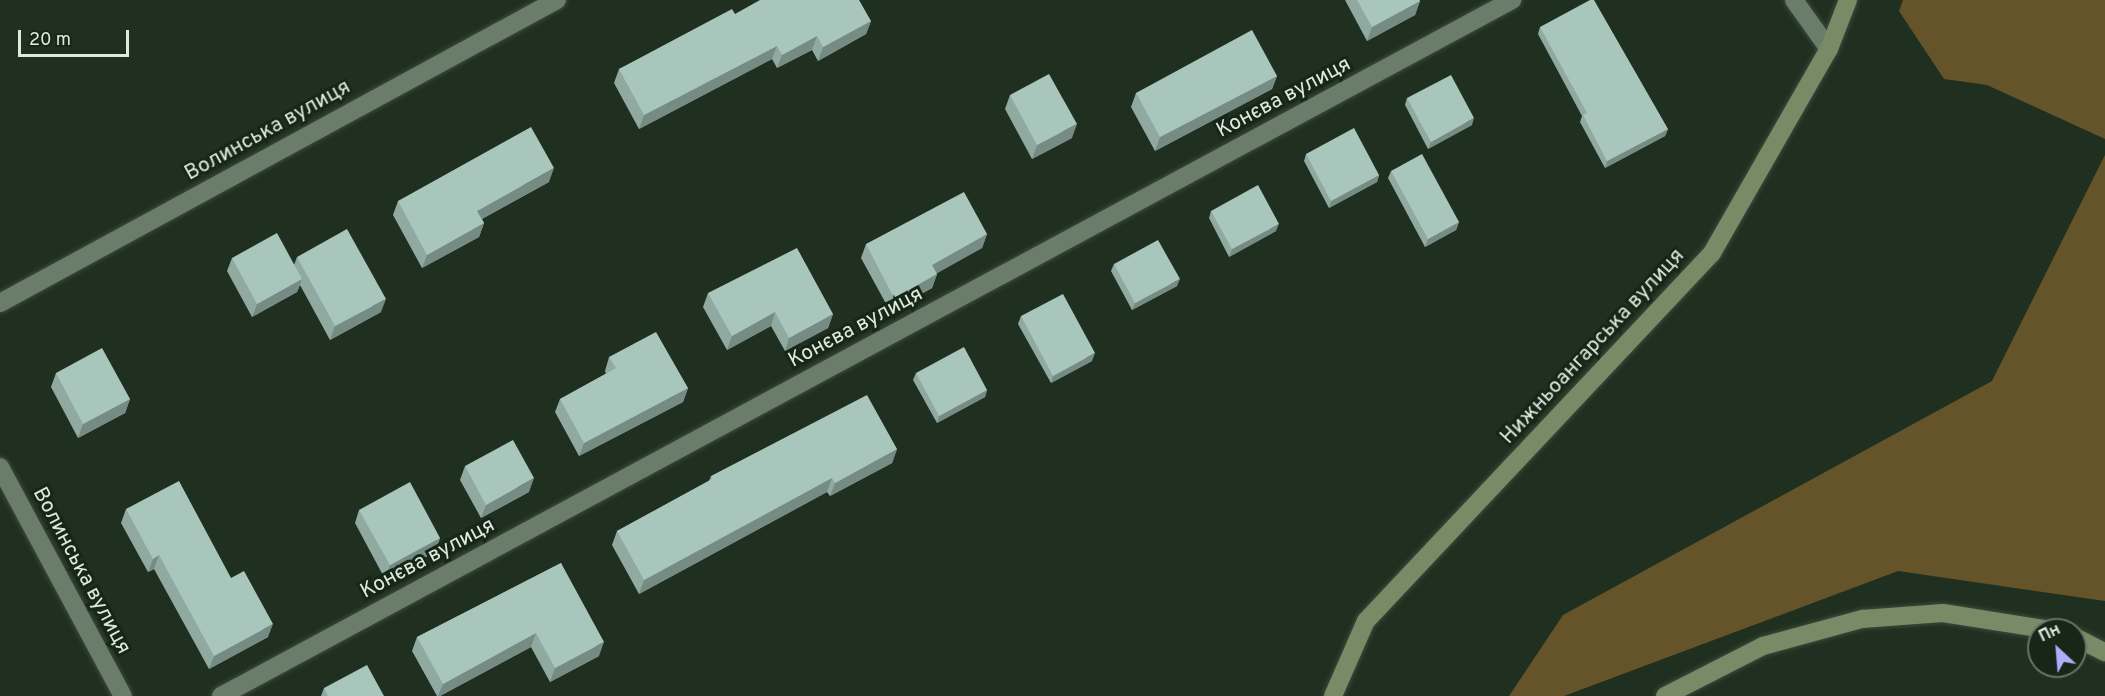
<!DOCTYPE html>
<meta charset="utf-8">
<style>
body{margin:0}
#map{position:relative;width:2105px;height:696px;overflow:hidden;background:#203020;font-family:Overpass,sans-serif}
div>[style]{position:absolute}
.forest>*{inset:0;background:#655429}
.roads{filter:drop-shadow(0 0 2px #3c4a3c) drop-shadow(0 0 2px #3c4a3c)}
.street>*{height:18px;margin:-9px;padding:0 9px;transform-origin:9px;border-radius:9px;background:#6a7d6a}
.secondary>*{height:18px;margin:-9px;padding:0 9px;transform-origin:9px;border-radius:9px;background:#798a66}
.wall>*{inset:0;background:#90aaa2}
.shaded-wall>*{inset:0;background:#768b84}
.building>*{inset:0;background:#a8c6bc}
span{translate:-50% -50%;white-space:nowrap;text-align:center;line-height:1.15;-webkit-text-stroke:6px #162617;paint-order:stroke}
.street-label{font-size:21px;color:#dfe9df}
.north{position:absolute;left:2027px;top:618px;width:60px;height:60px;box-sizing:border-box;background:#162617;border:2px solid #667467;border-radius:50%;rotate:334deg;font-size:16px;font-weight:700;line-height:24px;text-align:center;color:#dfe9df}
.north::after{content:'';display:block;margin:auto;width:21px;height:27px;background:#afaefa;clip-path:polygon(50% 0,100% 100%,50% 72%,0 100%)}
.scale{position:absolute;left:18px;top:30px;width:111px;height:27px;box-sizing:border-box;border:3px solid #dfe9df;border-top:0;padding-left:8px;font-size:18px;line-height:21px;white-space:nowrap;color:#dfe9df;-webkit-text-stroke:4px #162617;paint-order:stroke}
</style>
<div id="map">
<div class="forest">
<div style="clip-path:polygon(1903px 0,2105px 0,2105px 139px,1987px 85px,1944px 79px,1899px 11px)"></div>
<div style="clip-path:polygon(2105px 155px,2105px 601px,1898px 571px,1564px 696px,1509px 696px,1563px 615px,1992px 381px)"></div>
</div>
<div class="roads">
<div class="street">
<div style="left:1794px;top:0;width:60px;rotate:54.5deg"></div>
<div style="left:0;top:303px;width:634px;rotate:-28.55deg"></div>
<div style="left:0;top:467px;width:260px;rotate:61.8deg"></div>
<div style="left:221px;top:696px;width:1467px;rotate:-28.33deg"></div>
</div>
<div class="secondary">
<div style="left:2075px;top:637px;width:34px;rotate:27deg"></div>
<div style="left:1333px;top:696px;width:82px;rotate:-66.3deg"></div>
<div style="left:1366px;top:621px;width:505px;rotate:-46.76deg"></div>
<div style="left:1712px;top:253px;width:235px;rotate:-60.2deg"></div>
<div style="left:1829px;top:49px;width:53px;rotate:-68.8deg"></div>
<div style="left:1665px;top:696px;width:110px;rotate:-27deg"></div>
<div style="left:1763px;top:646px;width:103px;rotate:-15.3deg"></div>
<div style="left:1862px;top:619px;width:81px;rotate:-4.2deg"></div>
<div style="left:1943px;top:613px;width:108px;rotate:9deg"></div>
</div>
</div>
<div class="wall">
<div style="clip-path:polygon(1345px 0,1419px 0,1420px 1px,1415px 15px,1367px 41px)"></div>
<div style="clip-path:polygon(735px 14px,871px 21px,866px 34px,818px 61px,812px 50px,777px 68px,772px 59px,639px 129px,614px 83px,619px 69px)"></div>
<div style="clip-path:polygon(1540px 27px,1668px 129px,1665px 136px,1605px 168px,1580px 122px,1582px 116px,1538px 34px)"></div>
<div style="clip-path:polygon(1277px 76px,1272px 89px,1155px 151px,1131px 107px,1136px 93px)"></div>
<div style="clip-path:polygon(1010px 95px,1072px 138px,1032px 159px,1005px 109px)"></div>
<div style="clip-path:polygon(1407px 98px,1472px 125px,1428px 149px,1405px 105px)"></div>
<div style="clip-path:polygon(1306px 154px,1379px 175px,1377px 182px,1329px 208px,1304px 161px)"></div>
<div style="clip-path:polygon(1391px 171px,1459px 222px,1456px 230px,1425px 247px,1388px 178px)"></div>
<div style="clip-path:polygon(549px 182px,482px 219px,484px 223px,479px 237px,422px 268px,393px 215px,398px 201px)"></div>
<div style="clip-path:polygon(1211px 211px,1276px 231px,1229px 257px,1209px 218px)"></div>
<div style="clip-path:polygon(987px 234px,982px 248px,936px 273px,937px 274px,932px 288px,890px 311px,861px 258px,866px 244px)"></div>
<div style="clip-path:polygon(297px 257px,381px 312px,330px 340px,300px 285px,297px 292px,252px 317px,227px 271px,232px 258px,294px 265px)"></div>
<div style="clip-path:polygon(1114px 264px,1177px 286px,1132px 310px,1111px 271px)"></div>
<div style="clip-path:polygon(708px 293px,833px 314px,828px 328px,785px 351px,771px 326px,727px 350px,703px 307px)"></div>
<div style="clip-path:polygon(1021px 316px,1092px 361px,1051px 383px,1018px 324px)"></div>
<div style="clip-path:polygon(609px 357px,688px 388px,683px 402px,579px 456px,555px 412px,560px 399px,606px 374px,605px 371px)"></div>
<div style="clip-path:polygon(56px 373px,130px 399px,125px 413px,78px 438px,51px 387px)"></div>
<div style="clip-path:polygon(916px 373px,987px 390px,985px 397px,937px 423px,913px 380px)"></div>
<div style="clip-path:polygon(897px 449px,892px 463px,830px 496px,827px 492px,639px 594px,612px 545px,617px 531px,709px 481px,711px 476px)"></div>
<div style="clip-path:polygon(465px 466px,529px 492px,481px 518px,460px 480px)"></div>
<div style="clip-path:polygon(126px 509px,231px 578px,268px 637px,209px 669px,154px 569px,148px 572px,121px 523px)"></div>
<div style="clip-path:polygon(359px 510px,440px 538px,435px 552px,385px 579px,355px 523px)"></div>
<div style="clip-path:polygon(561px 563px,599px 656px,550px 682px,531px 647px,440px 696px,437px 696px,412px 651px,417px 637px)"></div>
<div style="clip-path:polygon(324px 688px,384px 696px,321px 696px)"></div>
</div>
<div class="shaded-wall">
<div style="clip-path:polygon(1420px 1px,1415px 15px,1367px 41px,1372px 27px)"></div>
<div style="clip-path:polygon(871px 21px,866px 34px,818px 61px,823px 47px)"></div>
<div style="clip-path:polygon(817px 36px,812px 50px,777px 68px,782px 55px)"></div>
<div style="clip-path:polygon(777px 46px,772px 59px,639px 129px,644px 115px)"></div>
<div style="clip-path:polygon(1277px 76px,1272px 89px,1155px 151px,1160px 137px)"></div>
<div style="clip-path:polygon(1474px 118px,1472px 125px,1428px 149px,1431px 142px)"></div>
<div style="clip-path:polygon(1077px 124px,1072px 138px,1032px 159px,1037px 145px)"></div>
<div style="clip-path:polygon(1668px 129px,1665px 136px,1605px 168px,1607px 161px)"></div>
<div style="clip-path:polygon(554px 168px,549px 182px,472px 224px,477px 211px)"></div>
<div style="clip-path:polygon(1379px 175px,1377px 182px,1329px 208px,1331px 201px)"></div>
<div style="clip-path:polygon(1459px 222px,1456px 230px,1425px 247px,1428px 239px)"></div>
<div style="clip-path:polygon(484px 223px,479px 237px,422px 268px,427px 255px)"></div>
<div style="clip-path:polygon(1279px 224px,1276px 231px,1229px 257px,1232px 249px)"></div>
<div style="clip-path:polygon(987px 234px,982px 248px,927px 279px,932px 265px)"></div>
<div style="clip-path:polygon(937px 274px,932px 288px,890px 311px,894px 298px)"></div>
<div style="clip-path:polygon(302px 279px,297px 292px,252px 317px,257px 304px)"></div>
<div style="clip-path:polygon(1180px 279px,1177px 286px,1132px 310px,1135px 303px)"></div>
<div style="clip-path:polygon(386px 299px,381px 312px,330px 340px,335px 326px)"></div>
<div style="clip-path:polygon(775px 312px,771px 326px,727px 350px,732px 336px)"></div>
<div style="clip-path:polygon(833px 314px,828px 328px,785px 351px,789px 338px)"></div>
<div style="clip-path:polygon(1095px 353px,1092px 361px,1051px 383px,1053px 376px)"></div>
<div style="clip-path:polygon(688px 388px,683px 402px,579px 456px,584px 443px)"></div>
<div style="clip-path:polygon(987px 390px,985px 397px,937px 423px,939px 416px)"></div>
<div style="clip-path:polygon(130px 399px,125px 413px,78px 438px,83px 424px)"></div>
<div style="clip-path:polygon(897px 449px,892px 463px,830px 496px,835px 483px)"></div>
<div style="clip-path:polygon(534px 478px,529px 492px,481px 518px,486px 505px)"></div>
<div style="clip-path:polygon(832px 478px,827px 492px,639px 594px,644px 580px)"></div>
<div style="clip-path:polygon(440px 538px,435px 552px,385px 579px,390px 565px)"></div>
<div style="clip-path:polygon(159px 555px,154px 569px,148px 572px,153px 559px)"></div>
<div style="clip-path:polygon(273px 624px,268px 637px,209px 669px,214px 656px)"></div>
<div style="clip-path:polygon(536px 633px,531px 647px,440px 696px,438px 696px,443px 684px)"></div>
<div style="clip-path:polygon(604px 642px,599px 656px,550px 682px,555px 668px)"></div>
</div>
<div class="building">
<div style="clip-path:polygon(760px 0,859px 0,871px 21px,823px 47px,817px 36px,782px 55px,777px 46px,644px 115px,619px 69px,732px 9px,735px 14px)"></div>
<div style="clip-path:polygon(1357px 0,1419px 0,1420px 1px,1372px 27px)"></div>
<div style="clip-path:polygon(1590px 0,1594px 0,1668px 129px,1607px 161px,1583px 115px,1587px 113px,1540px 27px)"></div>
<div style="clip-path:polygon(1252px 30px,1277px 76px,1160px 137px,1136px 93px)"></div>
<div style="clip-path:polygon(1049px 74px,1077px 124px,1037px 145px,1010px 95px)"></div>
<div style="clip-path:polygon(1451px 75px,1474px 118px,1431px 142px,1407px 98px)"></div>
<div style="clip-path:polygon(531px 127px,554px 168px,477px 211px,484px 223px,427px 255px,398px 201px)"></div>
<div style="clip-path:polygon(1354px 128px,1379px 175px,1331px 201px,1306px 154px)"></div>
<div style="clip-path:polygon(1422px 154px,1459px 222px,1428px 239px,1391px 171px)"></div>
<div style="clip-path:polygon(1258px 185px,1279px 224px,1232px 249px,1211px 211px)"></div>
<div style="clip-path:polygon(964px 192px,987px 234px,932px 265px,937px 274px,894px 298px,866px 244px)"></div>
<div style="clip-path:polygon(347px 229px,386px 299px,335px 326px,297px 257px)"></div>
<div style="clip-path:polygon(277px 233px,302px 279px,257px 304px,232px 258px)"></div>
<div style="clip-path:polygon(1158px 240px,1180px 279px,1135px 303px,1114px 264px)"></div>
<div style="clip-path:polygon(797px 248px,833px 314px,789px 338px,775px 312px,732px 336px,708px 293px)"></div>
<div style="clip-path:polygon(1063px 294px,1095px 353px,1053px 376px,1021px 316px)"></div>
<div style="clip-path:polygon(656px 332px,688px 388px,584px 443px,560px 399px,616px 368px,609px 357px)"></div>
<div style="clip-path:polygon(964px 347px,987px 390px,939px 416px,916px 373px)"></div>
<div style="clip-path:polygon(102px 348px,130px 399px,83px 424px,56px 373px)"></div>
<div style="clip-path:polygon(867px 395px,897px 449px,835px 483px,832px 478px,644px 580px,617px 531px,712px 479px,711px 476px)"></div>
<div style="clip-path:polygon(513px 440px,534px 478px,486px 505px,465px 466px)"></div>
<div style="clip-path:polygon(179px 481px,231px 578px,244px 571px,273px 624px,214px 656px,159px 555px,153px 559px,126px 509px)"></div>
<div style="clip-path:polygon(410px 482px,440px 538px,390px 565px,359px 510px)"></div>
<div style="clip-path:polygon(561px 563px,604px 642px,555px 668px,536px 633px,443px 684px,417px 637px)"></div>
<div style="clip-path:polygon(367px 665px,384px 696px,328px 696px,324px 688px)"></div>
</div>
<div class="street-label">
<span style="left:1284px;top:98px;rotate:-28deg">Конєва вулиця</span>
<span style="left:268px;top:131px;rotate:-29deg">Волинська вулиця</span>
<span style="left:856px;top:328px;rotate:-28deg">Конєва вулиця</span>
<span style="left:1593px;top:347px;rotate:-47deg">Нижньоангарська вулиця</span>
<span style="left:428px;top:559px;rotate:-28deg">Конєва вулиця</span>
<span style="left:81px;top:571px;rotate:62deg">Волинська вулиця</span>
</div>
<div class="north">Пн</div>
<div class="scale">20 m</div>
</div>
